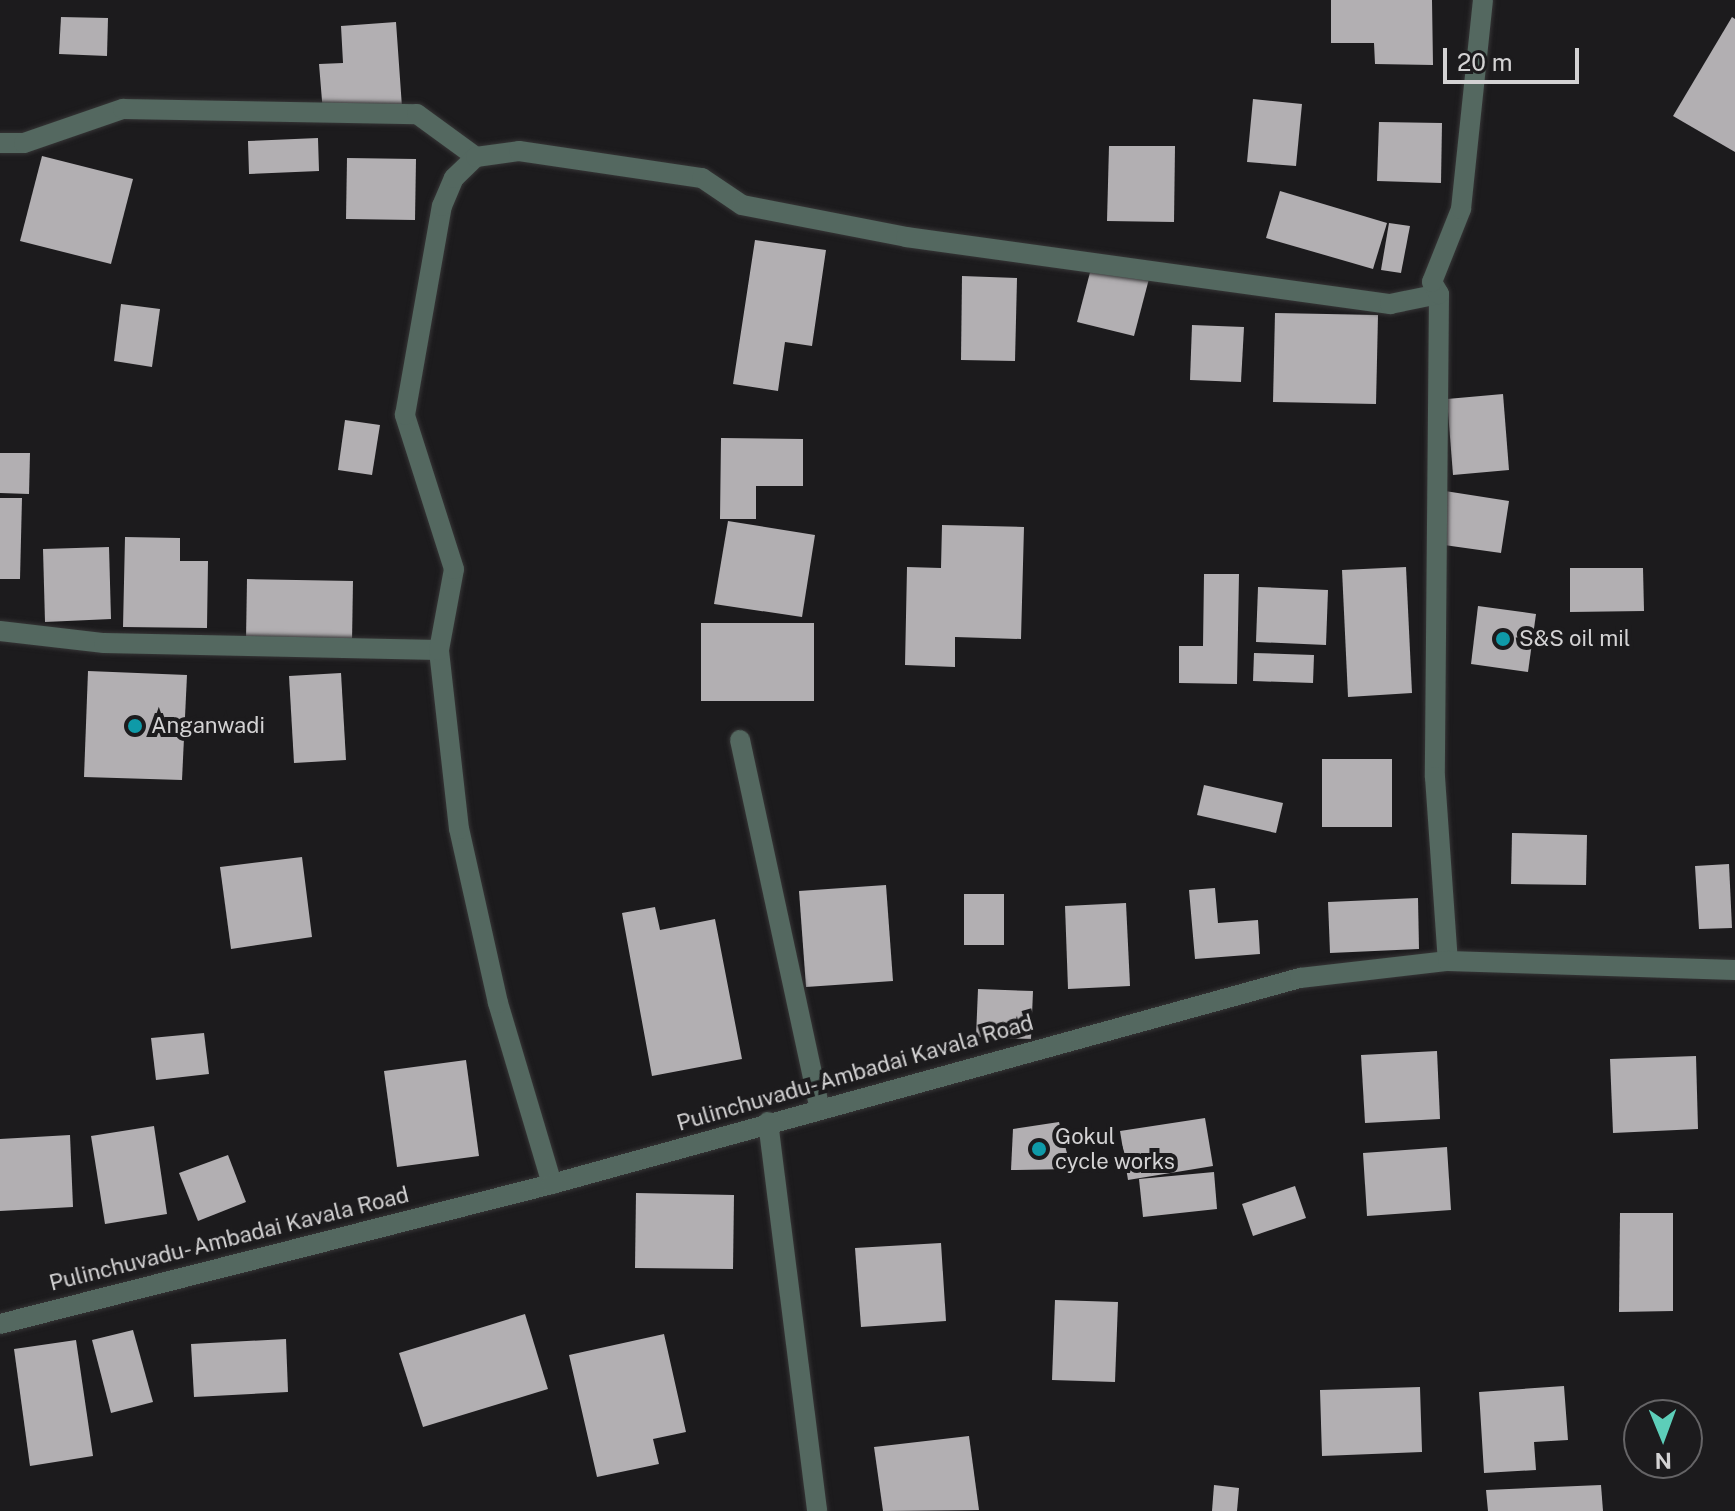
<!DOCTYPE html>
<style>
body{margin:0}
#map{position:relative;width:1735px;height:1511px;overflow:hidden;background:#1c1b1d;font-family:"Public Sans",sans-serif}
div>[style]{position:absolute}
.building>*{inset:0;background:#b2afb2}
.roads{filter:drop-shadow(0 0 2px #363536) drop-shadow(0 0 2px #363536)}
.minor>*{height:20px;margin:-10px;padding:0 10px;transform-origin:10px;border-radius:10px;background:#546860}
.dots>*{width:22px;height:22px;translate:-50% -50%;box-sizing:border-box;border:4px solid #1c1b1d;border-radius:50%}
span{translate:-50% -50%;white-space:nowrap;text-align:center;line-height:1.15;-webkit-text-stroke:8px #1c1b1d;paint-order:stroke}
.poi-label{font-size:22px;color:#d3d2d3}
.left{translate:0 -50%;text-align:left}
.street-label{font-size:22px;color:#d3d2d3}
.north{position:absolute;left:1623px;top:1399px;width:80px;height:80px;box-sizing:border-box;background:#1c1b1d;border:2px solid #656466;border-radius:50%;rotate:179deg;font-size:22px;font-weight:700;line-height:32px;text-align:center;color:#d3d2d3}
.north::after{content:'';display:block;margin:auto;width:28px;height:36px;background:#5dceb9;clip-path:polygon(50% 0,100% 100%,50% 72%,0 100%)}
.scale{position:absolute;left:1443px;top:48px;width:136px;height:36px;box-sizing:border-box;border:4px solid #d3d2d3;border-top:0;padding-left:10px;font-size:24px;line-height:28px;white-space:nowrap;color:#d3d2d3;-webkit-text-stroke:6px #1c1b1d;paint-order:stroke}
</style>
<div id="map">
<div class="building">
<div style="clip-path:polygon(1331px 0,1432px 0,1433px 65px,1375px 64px,1374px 43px,1331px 43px)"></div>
<div style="clip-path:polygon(61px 17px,108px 18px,107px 56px,59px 54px)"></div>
<div style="clip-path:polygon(1732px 17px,1735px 19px,1735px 152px,1673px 116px)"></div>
<div style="clip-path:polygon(396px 22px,402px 107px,323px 113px,319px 64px,343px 63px,341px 26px)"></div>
<div style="clip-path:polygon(1253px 99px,1302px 104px,1296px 166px,1247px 162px)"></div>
<div style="clip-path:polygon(1379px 122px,1442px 123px,1441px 183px,1377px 181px)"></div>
<div style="clip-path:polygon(318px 138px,319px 171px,249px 174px,248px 141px)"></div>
<div style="clip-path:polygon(1109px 146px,1175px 146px,1174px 222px,1107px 221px)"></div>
<div style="clip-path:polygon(42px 156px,133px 179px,111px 264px,20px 241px)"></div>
<div style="clip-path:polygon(347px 158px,416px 159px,415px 220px,346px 219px)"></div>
<div style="clip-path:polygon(1280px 191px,1387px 223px,1373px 269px,1266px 238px)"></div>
<div style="clip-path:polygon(1389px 223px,1410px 226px,1401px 273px,1381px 270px)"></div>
<div style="clip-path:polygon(755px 240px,826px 250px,812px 346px,785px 342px,778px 391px,733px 384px)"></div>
<div style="clip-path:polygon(1093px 261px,1150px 275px,1134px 336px,1077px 322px)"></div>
<div style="clip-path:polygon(962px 276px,1017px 278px,1015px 361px,961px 360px)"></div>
<div style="clip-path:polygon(121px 304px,160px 309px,152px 367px,114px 361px)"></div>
<div style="clip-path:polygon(1275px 313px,1378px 315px,1376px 404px,1273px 402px)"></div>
<div style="clip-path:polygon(1192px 325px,1244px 327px,1241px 382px,1190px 380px)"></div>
<div style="clip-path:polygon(1503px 394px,1509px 470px,1453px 475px,1447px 399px)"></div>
<div style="clip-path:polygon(345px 420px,380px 425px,372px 475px,338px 470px)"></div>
<div style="clip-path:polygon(721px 438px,803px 439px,803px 486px,756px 486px,756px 519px,720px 519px)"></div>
<div style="clip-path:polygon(0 453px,30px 453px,29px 494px,0 493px)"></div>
<div style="clip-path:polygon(1445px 491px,1509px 501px,1501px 553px,1437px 544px)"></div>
<div style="clip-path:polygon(0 498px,22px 498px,20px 579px,0 579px)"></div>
<div style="clip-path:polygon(728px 521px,815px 535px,802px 617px,714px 604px)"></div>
<div style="clip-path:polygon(942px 525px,1024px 527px,1021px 639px,955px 637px,955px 667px,905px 665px,907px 567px,941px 568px)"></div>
<div style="clip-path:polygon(125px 537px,180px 538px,180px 561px,208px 561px,207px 628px,123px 627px)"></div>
<div style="clip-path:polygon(109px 547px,111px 619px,45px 622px,43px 549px)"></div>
<div style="clip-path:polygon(1406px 567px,1412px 693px,1348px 697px,1342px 570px)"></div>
<div style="clip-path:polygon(1570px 568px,1643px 568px,1644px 611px,1570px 612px)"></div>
<div style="clip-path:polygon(1204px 574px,1239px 574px,1237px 684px,1179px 683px,1179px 646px,1203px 646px)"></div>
<div style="clip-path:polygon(247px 579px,353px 581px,352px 642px,246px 640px)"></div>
<div style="clip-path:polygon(1258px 587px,1328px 590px,1326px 645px,1256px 642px)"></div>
<div style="clip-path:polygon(1478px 606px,1536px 614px,1528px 672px,1471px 664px)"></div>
<div style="clip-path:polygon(701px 623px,814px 623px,814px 701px,701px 701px)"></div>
<div style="clip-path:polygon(1254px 653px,1314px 655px,1313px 683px,1253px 681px)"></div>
<div style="clip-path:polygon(88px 671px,187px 675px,182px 780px,84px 777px)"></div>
<div style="clip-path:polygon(341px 673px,346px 760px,294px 763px,289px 676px)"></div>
<div style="clip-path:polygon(1322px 759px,1392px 759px,1392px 827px,1322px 827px)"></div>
<div style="clip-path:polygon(1204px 785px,1283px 803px,1276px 833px,1197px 815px)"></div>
<div style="clip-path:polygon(1512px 833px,1587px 835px,1586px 885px,1511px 884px)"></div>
<div style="clip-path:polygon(302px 857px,312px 937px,231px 949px,220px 867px)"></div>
<div style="clip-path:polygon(1729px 864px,1732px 928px,1699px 929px,1695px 866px)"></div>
<div style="clip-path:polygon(886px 885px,893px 981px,806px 987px,799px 891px)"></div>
<div style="clip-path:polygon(1215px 888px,1218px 923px,1258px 920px,1260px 954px,1195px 959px,1189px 890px)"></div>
<div style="clip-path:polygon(964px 894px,1004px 894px,1004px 945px,964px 945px)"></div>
<div style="clip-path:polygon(1418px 898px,1419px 949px,1330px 953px,1328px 902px)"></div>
<div style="clip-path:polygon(1126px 903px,1130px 986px,1068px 989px,1065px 906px)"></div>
<div style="clip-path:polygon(655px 907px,660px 930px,715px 919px,742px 1059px,652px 1076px,622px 913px)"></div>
<div style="clip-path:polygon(978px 989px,1033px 991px,1031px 1039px,976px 1037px)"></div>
<div style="clip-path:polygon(204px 1033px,209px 1074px,156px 1080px,151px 1038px)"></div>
<div style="clip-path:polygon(1437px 1051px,1440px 1119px,1365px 1123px,1361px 1055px)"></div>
<div style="clip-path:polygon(1696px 1056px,1698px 1129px,1613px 1133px,1610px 1059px)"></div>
<div style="clip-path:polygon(466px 1060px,479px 1156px,397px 1167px,384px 1071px)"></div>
<div style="clip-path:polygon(1205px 1118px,1213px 1166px,1128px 1180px,1120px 1131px)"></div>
<div style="clip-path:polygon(1059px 1122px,1071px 1169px,1011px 1170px,1013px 1129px)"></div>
<div style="clip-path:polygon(154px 1126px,167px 1214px,105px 1224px,91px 1136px)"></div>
<div style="clip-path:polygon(70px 1135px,73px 1207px,0 1211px,0 1139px)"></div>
<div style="clip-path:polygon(1447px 1147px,1451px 1210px,1367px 1216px,1363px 1153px)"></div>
<div style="clip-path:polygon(228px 1155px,246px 1202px,198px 1221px,179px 1173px)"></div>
<div style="clip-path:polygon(1214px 1172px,1217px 1209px,1143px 1217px,1139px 1179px)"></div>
<div style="clip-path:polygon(1295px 1186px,1306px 1218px,1253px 1236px,1242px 1204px)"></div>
<div style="clip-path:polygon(636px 1193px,734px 1195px,733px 1269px,635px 1268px)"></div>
<div style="clip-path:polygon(1620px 1213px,1673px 1213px,1673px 1311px,1619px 1312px)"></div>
<div style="clip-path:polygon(941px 1243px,946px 1321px,861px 1327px,855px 1248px)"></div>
<div style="clip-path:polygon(1055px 1300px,1118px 1302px,1115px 1382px,1052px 1380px)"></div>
<div style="clip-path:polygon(525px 1314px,548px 1389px,423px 1427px,399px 1353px)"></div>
<div style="clip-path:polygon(133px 1330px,153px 1402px,111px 1413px,92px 1340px)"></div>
<div style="clip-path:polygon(664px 1334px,686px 1432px,653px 1439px,659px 1464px,597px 1477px,569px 1355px)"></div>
<div style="clip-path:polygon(286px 1339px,288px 1392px,194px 1397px,191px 1344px)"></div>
<div style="clip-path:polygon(76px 1340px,93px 1456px,30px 1466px,14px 1349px)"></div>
<div style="clip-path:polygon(1564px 1386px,1568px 1440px,1534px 1442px,1536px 1470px,1484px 1473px,1479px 1392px)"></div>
<div style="clip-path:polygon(1420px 1387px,1422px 1452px,1322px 1456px,1320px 1390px)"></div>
<div style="clip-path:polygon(969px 1436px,979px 1510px,883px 1511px,874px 1447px)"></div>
<div style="clip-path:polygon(1214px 1485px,1239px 1488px,1237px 1511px,1212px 1511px)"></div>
<div style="clip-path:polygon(1601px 1485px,1603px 1511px,1488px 1511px,1486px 1490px)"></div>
</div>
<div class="roads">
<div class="minor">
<div style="left:0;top:143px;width:24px"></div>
<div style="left:24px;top:143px;width:105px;rotate:-19deg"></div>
<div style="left:123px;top:109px;width:294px;rotate:1deg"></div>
<div style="left:417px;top:114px;width:73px;rotate:36.1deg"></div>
<div style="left:1439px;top:294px;width:483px;rotate:90.5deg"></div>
<div style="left:1435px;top:777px;width:184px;rotate:86deg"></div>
<div style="left:0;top:631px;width:105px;rotate:6.6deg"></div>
<div style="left:104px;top:643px;width:335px;rotate:1.2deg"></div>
<div style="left:740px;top:740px;width:372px;rotate:77.8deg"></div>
<div style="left:768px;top:1122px;width:392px;rotate:82.8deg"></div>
<div style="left:552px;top:1184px;width:189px;rotate:-106.6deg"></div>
<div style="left:498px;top:1003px;width:178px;rotate:-102.6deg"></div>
<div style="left:459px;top:829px;width:180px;rotate:-96.4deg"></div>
<div style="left:439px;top:650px;width:82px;rotate:-79.5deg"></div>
<div style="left:454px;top:569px;width:162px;rotate:-107.7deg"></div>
<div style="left:405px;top:415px;width:212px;rotate:-80deg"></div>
<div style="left:442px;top:206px;width:30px;rotate:-67deg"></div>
<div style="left:454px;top:178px;width:30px;rotate:-44deg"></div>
<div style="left:476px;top:157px;width:43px;rotate:-7.9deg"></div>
<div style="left:519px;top:151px;width:185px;rotate:8.4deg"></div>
<div style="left:702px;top:178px;width:48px;rotate:34deg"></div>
<div style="left:742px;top:205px;width:167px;rotate:11deg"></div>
<div style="left:906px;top:237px;width:489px;rotate:7.9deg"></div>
<div style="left:1390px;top:304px;width:50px;rotate:-11.5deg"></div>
<div style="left:1439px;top:294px;width:14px;rotate:-120deg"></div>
<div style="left:1432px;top:282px;width:79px;rotate:-68.3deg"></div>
<div style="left:1461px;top:209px;width:210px;rotate:-84deg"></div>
<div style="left:0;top:1324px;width:569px;rotate:-14.23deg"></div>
<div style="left:552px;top:1184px;width:776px;rotate:-15.4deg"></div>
<div style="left:1300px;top:978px;width:149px;rotate:-6.6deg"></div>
<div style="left:1448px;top:961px;width:287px;rotate:1.8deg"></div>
</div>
</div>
<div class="dots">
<div style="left:1503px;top:639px;background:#0f9aa8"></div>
<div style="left:135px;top:726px;background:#0f9aa8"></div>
<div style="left:1039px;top:1149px;background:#0f9aa8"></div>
</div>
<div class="poi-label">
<span class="left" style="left:1519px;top:639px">S&amp;S oil mil</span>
<span class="left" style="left:151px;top:726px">Anganwadi</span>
<span class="left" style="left:1055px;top:1149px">Gokul<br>cycle works</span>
</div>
<div class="street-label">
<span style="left:855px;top:1073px;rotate:-16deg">Pulinchuvadu- Ambadai Kavala Road</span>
<span style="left:229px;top:1239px;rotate:-14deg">Pulinchuvadu- Ambadai Kavala Road</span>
</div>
<div class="north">N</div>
<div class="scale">20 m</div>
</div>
